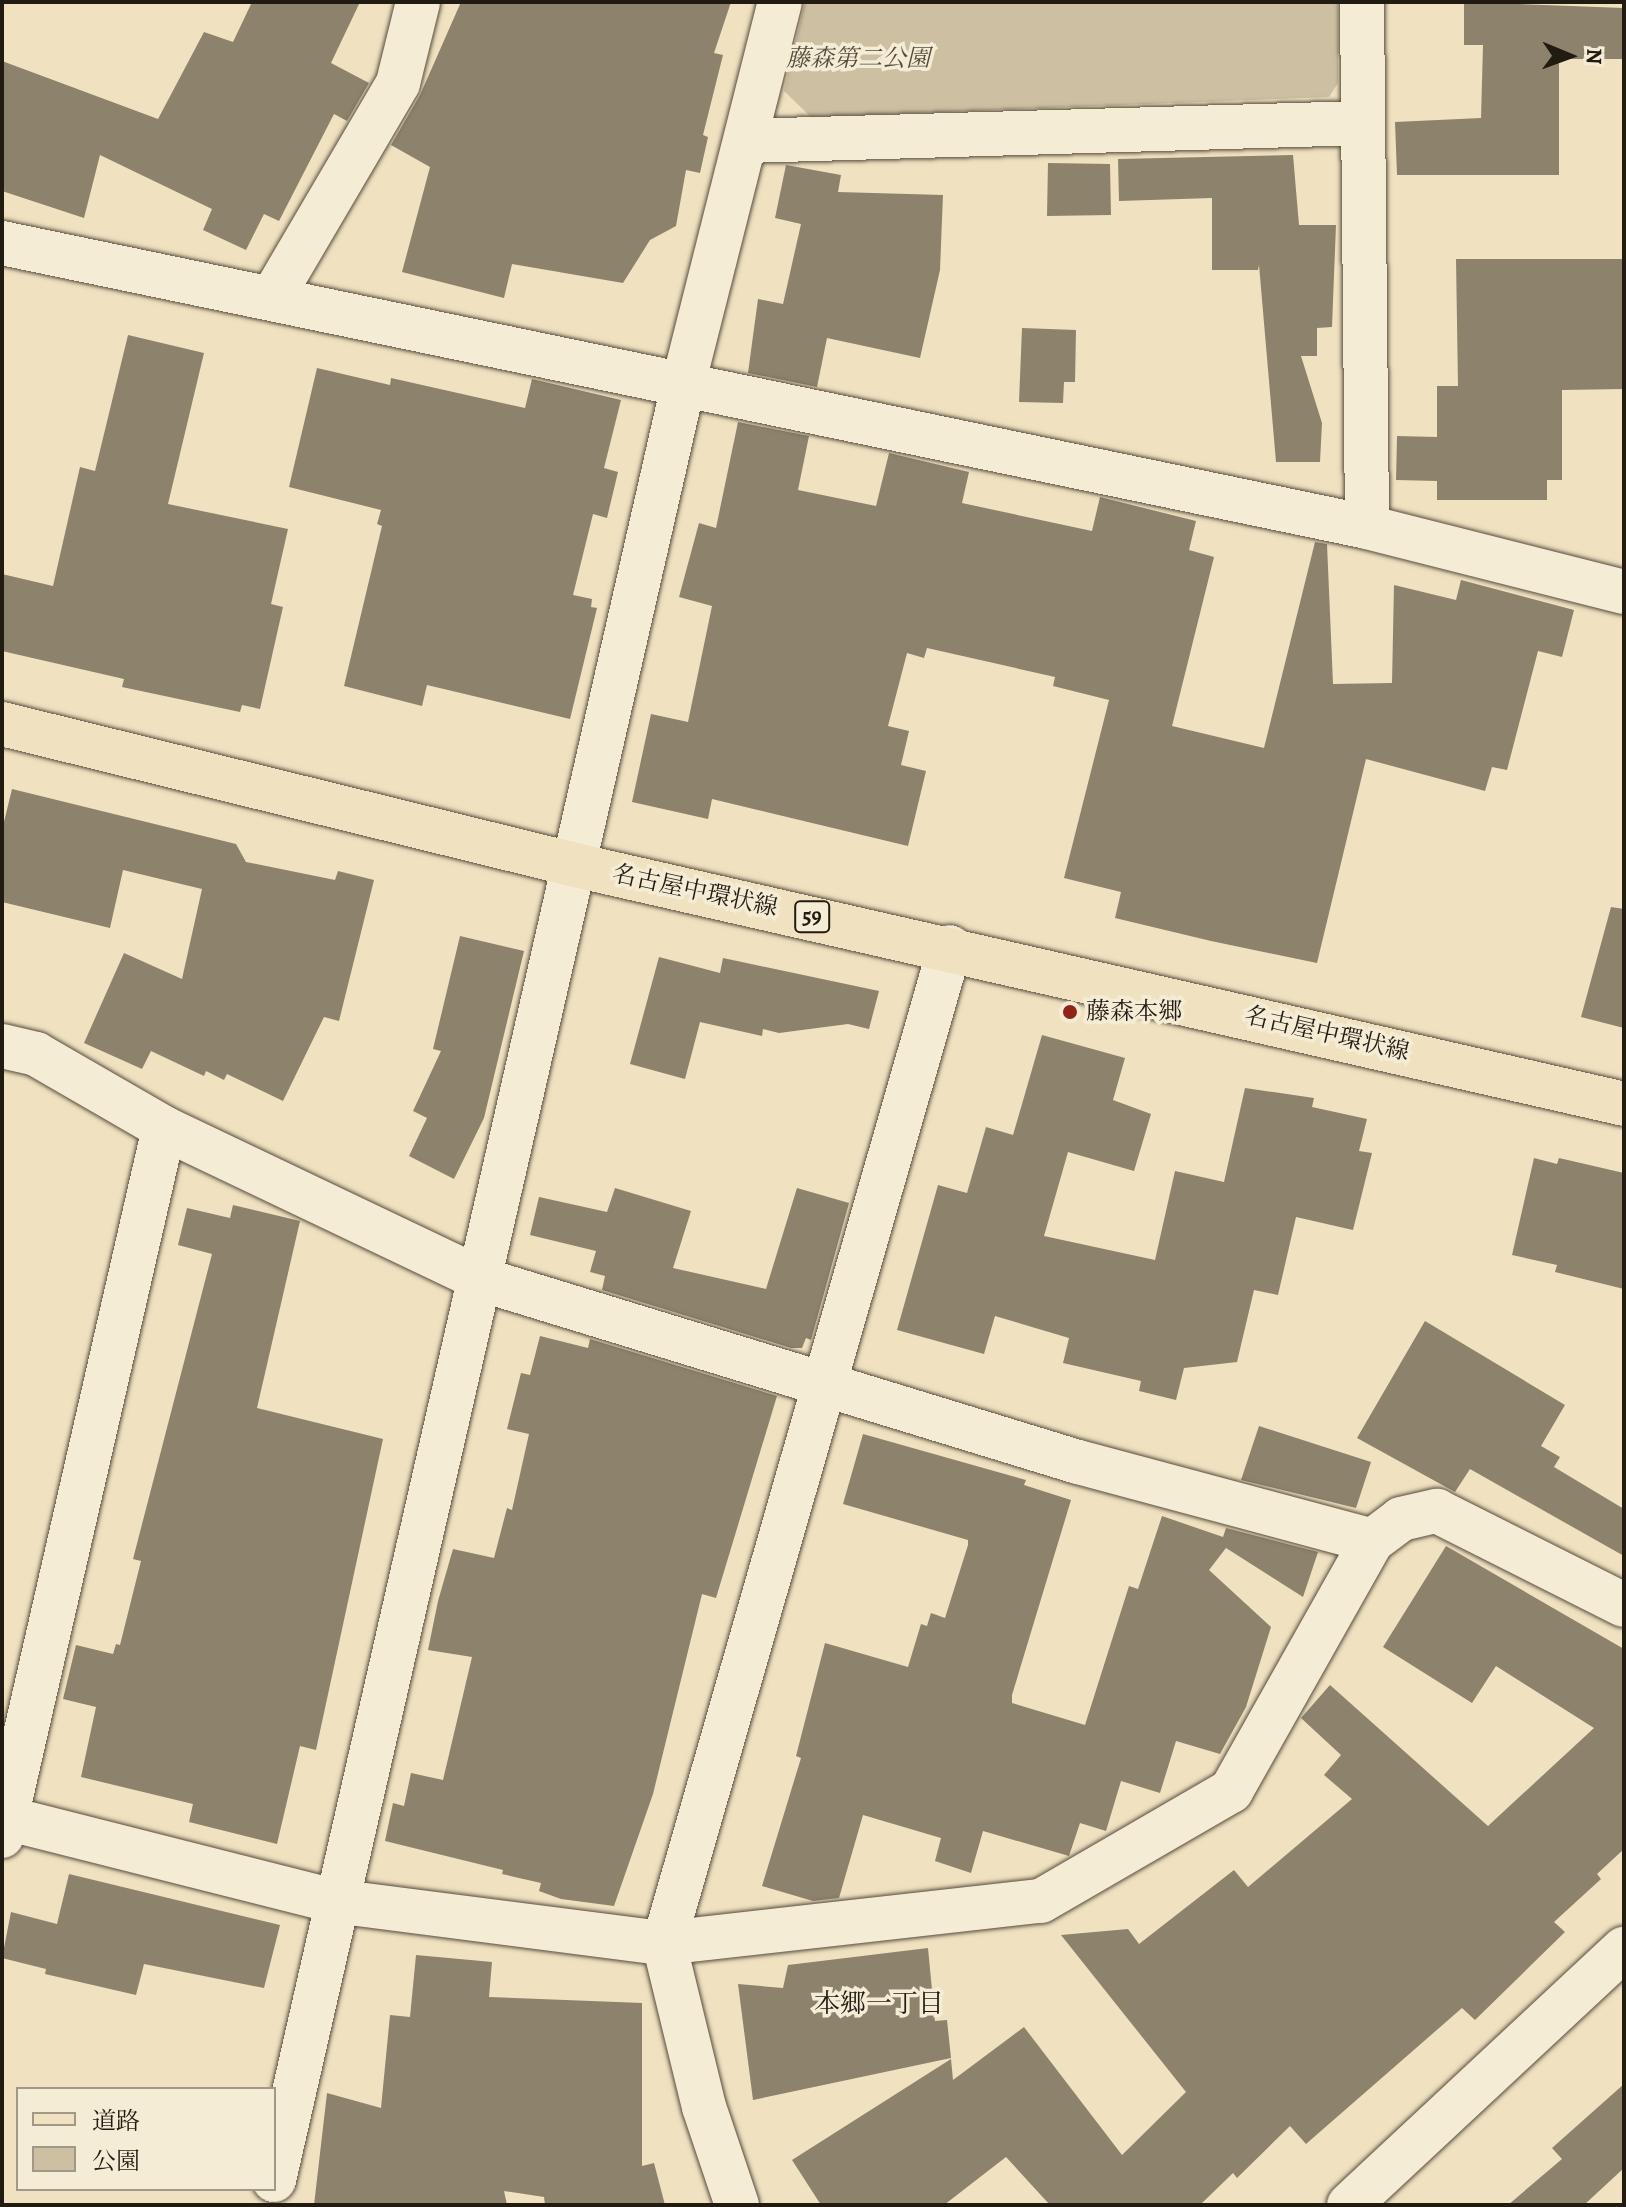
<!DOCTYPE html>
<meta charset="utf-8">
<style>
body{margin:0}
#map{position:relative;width:1626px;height:2207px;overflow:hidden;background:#f0e1c0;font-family:Alegreya,"Noto Serif JP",serif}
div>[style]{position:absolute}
.green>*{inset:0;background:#cdbfa2}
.building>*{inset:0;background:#8d826c}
.roads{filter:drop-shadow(0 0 2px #564c3d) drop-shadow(0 0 2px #564c3d)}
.minor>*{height:44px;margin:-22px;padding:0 22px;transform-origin:22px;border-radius:22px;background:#f5ecd6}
.primary>*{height:44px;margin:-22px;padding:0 22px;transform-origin:22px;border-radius:22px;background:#f0e1c0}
.dots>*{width:22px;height:22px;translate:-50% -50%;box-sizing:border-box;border:4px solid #f5ecd6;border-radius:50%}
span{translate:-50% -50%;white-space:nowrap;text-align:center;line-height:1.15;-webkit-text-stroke:7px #f5ecd6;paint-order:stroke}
.shield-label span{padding:2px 6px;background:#f5ecd6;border:2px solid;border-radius:6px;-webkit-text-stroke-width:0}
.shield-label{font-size:22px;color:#221b11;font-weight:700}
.park-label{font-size:24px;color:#554c3c;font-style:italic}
.street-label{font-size:24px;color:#221b11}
.poi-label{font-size:24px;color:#221b11}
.left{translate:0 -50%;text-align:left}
.neighbourhood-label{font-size:26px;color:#221b11}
.frame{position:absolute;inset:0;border:4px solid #221b11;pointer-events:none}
.legend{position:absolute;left:16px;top:2087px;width:260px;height:104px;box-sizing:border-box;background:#f5ecd6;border:2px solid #a19887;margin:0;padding:10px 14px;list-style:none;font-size:24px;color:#221b11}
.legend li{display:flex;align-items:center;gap:16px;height:40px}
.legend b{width:40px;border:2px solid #a19887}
.north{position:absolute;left:1530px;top:16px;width:80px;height:80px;-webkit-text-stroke:6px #f5ecd6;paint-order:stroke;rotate:91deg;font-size:22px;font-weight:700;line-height:32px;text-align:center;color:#221b11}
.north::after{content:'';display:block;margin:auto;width:28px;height:36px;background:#221b11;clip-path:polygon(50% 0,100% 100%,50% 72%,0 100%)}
</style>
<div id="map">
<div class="green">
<div style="clip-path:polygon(805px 2px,1338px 2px,1338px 83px,1329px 97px,811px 117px,784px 91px)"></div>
</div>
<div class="building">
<div style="clip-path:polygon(252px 2px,360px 2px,331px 63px,369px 83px,347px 121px,334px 114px,279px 221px,264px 214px,246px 250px,203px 230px,212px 209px,100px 155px,84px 218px,2px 191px,2px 61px,158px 119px,204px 32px,233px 42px)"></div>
<div style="clip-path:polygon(461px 2px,731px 2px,714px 53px,723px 55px,703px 135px,708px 137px,700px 173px,686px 170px,676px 226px,650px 240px,623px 283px,512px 264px,504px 298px,402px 272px,430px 167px,391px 145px,420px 95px)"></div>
<div style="clip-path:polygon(1464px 2px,1624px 8px,1624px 59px,1559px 59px,1559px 175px,1397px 175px,1395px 122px,1481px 118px,1483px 45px,1464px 45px)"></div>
<div style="clip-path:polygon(1293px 155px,1299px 225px,1336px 225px,1332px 327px,1317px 328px,1317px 356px,1301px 356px,1322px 423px,1320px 462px,1276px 462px,1259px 265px,1258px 270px,1212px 270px,1212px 198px,1119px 201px,1118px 159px)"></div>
<div style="clip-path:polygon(1048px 163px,1110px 164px,1111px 215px,1047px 216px)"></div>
<div style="clip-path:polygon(786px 165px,841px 175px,838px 192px,943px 195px,940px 270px,920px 358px,827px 338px,817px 387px,748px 373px,758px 299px,783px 304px,801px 224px,775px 218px)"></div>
<div style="clip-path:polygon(1456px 259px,1624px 259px,1624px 389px,1562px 390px,1562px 480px,1547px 480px,1547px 500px,1437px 500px,1437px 481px,1396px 480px,1397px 436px,1437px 437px,1437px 386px,1458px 386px)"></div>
<div style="clip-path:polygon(1022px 328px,1076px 330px,1075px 382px,1064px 382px,1063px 403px,1019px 402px)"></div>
<div style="clip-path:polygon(128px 335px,204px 353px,168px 504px,288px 529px,271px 604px,283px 607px,260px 709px,242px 705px,240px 712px,122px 687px,124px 679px,2px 651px,2px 574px,53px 586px,80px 467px,95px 471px)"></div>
<div style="clip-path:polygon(317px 368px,390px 385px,391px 378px,525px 408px,532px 379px,621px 400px,604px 468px,618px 472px,607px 518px,593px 514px,573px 595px,592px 599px,591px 607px,597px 608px,570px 719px,427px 685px,422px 706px,344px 686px,382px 526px,377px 524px,381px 510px,289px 487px)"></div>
<div style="clip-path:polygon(738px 422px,809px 436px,798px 490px,876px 506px,889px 453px,969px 472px,962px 503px,1092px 531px,1100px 497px,1196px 521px,1189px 550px,1214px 557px,1172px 726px,1264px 748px,1315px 542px,1327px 544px,1333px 684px,1392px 683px,1394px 585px,1456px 600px,1461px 580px,1574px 610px,1562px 657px,1538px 651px,1507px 770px,1492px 767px,1485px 791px,1366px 759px,1317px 963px,1211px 941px,1115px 918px,1121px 892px,1064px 878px,1109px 700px,1053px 686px,1055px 677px,927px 648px,924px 658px,907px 653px,888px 726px,909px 731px,901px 765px,926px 771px,908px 846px,712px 799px,708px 819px,632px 802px,651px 714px,688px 722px,712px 606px,679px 597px,699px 523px,716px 528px)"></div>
<div style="clip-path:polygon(12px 789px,236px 844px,246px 862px,335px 880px,338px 871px,374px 880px,339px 1021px,324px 1017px,283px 1101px,227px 1074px,224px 1080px,206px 1071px,204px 1076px,151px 1051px,142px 1069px,84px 1043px,124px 953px,182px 979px,202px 889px,123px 870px,110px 928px,2px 902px,2px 830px)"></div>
<div style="clip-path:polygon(1611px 907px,1624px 909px,1624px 1028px,1581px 1017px)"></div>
<div style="clip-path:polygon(460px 936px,524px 951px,484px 1118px,454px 1179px,409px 1156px,427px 1118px,413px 1111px,441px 1051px,433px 1049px)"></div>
<div style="clip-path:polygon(659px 957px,720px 973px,723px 958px,879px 991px,869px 1029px,848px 1024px,779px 1033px,763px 1029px,762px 1036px,700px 1022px,685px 1079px,630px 1064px)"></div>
<div style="clip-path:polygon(1042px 1035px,1125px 1058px,1113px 1100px,1151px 1114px,1134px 1171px,1068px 1152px,1044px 1236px,1155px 1260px,1175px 1171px,1224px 1182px,1245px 1088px,1314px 1098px,1312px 1107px,1367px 1119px,1359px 1151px,1372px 1153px,1353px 1230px,1296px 1217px,1278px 1295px,1254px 1290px,1237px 1362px,1184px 1368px,1176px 1400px,1139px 1391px,1141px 1381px,1063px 1363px,1069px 1338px,995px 1316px,984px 1354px,897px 1330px,938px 1185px,967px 1193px,986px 1127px,1013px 1135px)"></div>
<div style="clip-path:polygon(1534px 1158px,1557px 1164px,1559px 1158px,1624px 1173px,1624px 1289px,1555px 1272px,1557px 1265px,1512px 1255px)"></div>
<div style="clip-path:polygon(615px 1188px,691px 1211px,673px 1268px,766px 1289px,797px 1188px,849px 1203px,811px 1340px,806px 1338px,802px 1348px,791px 1348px,602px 1290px,605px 1276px,590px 1272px,596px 1251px,530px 1235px,539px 1197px,607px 1212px)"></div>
<div style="clip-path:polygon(233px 1205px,300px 1221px,257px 1408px,383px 1439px,316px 1750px,300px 1746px,277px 1844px,189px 1822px,193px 1804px,81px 1777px,96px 1707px,63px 1699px,76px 1645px,113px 1654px,116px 1644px,120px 1645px,141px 1561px,133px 1559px,212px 1254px,178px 1245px,187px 1208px,230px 1218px)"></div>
<div style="clip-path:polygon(1425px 1321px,1565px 1405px,1541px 1446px,1560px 1457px,1554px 1467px,1624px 1509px,1624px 1556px,1470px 1469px,1455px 1492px,1357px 1438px)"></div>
<div style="clip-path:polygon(540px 1336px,588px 1348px,590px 1339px,777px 1396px,716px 1598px,702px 1594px,653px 1794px,614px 1906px,561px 1899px,539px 1891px,541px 1883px,502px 1874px,503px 1870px,385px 1841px,393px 1803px,404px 1806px,411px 1773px,443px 1780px,472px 1657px,428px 1650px,438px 1601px,453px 1549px,494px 1558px,507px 1508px,512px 1510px,529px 1434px,507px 1429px,521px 1373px,530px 1375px)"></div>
<div style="clip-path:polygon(1259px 1426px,1371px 1462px,1356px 1508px,1241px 1480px)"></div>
<div style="clip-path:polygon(863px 1434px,1026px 1480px,1024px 1485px,1071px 1500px,1012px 1695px,1012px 1703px,1085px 1725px,1129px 1586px,1138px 1589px,1162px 1516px,1223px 1537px,1226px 1528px,1318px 1552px,1303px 1597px,1226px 1548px,1209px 1570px,1271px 1627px,1246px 1707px,1220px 1754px,1176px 1741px,1160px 1793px,1121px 1781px,1106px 1831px,1080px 1823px,1069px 1856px,983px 1831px,971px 1873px,935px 1861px,941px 1838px,863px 1815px,839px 1898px,813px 1901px,762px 1886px,801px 1758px,796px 1756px,825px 1643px,908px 1667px,921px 1624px,927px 1626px,931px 1613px,945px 1618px,968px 1545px,968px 1540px,843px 1504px)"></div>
<div style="clip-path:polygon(1446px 1546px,1624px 1649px,1624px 1849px,1597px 1874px,1601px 1879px,1554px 1922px,1565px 1932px,1475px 2020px,1462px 2008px,1306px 2144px,1290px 2126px,1237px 2178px,1233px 2173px,1200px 2205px,1050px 2205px,1006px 2157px,944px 2205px,821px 2205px,792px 2160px,951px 2059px,953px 2080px,1024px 2027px,1122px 2155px,1186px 2092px,1061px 1935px,1128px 1929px,1139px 1944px,1234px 1870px,1248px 1887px,1352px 1799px,1324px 1775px,1341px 1755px,1301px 1718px,1330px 1685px,1488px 1826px,1594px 1728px,1496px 1666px,1472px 1703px,1383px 1647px)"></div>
<div style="clip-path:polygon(69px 1874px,280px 1925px,264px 1988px,144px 1964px,136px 1995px,45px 1974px,46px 1969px,2px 1958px,11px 1912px,57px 1924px)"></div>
<div style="clip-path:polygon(928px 1948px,935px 2021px,947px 2020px,951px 2058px,753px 2100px,738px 1984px,783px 1988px,788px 1965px)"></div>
<div style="clip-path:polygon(416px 1955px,492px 1962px,489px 1997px,642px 2003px,642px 2166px,654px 2163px,665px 2205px,545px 2205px,544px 2197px,504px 2191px,507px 2205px,314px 2205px,327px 2093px,381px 2108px,390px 2015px,410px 2017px)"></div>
<div style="clip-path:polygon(1624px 2084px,1624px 2168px,1584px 2205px,1508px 2205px,1562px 2159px,1552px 2148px)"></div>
</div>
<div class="roads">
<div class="minor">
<div style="left:1362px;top:2px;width:525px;rotate:89.45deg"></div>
<div style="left:746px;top:141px;width:617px;rotate:-1.67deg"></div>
<div style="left:2px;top:243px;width:1394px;rotate:11.75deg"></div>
<div style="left:1367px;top:527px;width:265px;rotate:14.2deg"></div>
<div style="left:272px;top:298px;width:249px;rotate:-59.6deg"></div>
<div style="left:398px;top:83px;width:83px;rotate:-76.1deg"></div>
<div style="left:2px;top:1046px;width:35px;rotate:13deg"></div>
<div style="left:36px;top:1054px;width:148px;rotate:30deg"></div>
<div style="left:164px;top:1128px;width:350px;rotate:25.5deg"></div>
<div style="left:480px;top:1279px;width:625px;rotate:17.02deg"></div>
<div style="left:1078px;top:1462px;width:304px;rotate:15deg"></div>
<div style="left:2px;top:1817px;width:342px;rotate:14.2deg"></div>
<div style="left:334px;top:1901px;width:333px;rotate:7.3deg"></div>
<div style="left:664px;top:1943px;width:379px;rotate:-6.4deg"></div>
<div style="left:1041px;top:1901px;width:220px;rotate:-30.1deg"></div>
<div style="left:1231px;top:1791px;width:287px;rotate:-60.6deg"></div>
<div style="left:1372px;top:1541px;width:36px;rotate:-37deg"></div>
<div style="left:1401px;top:1519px;width:37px;rotate:-13deg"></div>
<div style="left:1437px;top:1511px;width:209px;rotate:26.7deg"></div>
<div style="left:2px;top:1836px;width:726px;rotate:-77.11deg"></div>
<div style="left:274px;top:2180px;width:1845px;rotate:-77.16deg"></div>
<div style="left:684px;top:381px;width:391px;rotate:-75.8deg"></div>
<div style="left:737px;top:2205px;width:103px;rotate:-108.6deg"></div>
<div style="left:704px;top:2107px;width:169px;rotate:-103.7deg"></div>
<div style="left:664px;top:1943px;width:1036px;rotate:-73.98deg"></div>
<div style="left:1349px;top:2205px;width:376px;rotate:-43deg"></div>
</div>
<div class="primary">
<div style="left:2px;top:724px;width:590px;rotate:13.82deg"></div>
<div style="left:575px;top:865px;width:1076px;rotate:12.83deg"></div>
</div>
</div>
<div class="dots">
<div style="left:1070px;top:1012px;background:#8f2418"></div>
</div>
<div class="shield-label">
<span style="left:812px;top:917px">59</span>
</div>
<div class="park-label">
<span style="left:858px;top:59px">藤森第二公園</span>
</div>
<div class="street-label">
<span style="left:695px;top:891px;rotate:12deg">名古屋中環状線</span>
<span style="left:1327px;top:1034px;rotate:13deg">名古屋中環状線</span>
</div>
<div class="poi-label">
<span class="left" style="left:1086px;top:1012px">藤森本郷</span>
</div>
<div class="neighbourhood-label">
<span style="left:879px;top:2004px">本郷一丁目</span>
</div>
<div class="frame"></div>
<ul class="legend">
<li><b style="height:10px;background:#f0e1c0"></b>道路</li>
<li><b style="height:22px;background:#cdbfa2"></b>公園</li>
</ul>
<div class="north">N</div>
</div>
